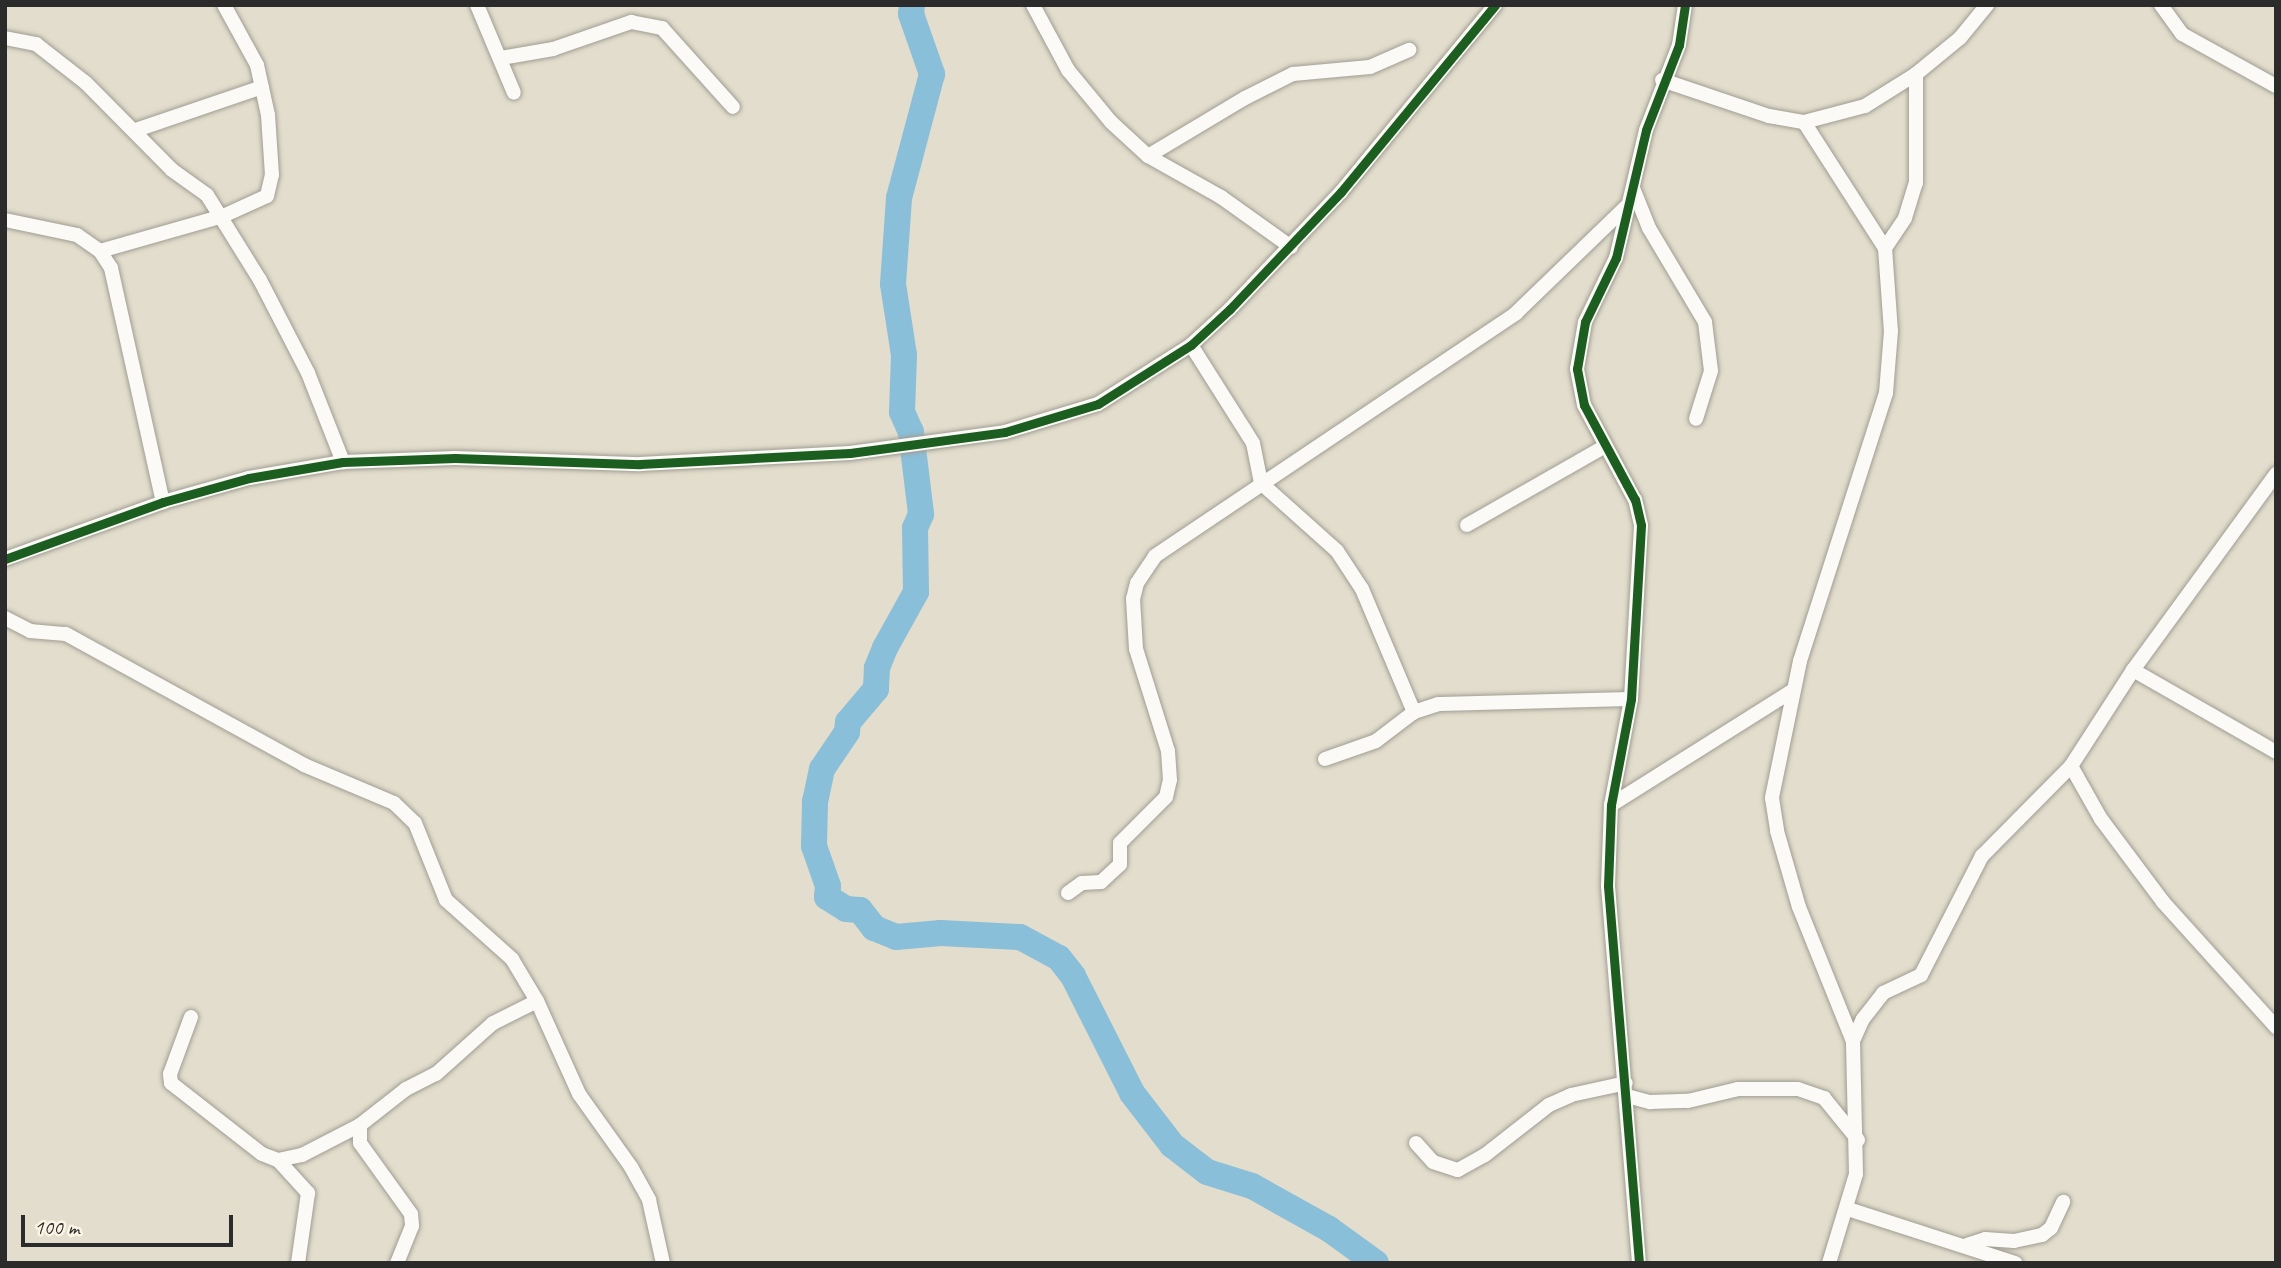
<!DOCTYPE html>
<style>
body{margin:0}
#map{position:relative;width:2281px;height:1268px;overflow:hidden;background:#e2ddcc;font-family:Caveat,sans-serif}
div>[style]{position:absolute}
.river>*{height:26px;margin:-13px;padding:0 13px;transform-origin:13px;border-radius:13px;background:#8abfd9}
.roads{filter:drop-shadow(0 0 2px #a09d93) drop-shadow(0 0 2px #a09d93)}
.street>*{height:14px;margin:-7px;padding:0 7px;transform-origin:7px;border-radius:7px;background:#fbfaf7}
.cycleway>*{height:9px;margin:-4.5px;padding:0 4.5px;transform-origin:4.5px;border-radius:4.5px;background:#1b5e20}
span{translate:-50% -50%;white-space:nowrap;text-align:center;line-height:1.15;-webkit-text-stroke:6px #fcf5e5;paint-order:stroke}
.frame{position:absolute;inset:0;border:7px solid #2b2b2b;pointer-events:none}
.scale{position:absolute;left:21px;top:1215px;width:212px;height:32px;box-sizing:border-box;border:4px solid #2b2b2b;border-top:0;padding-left:9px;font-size:21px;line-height:24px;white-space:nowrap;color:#2b2b2b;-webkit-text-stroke:5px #fcf5e5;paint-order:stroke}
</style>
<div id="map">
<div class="river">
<div style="left:912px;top:5px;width:9px;rotate:96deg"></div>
<div style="left:911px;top:14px;width:64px;rotate:70.7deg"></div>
<div style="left:932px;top:74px;width:128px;rotate:104.9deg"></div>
<div style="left:899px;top:198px;width:86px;rotate:94deg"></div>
<div style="left:893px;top:284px;width:72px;rotate:81.2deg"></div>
<div style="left:904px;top:355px;width:57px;rotate:92deg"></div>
<div style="left:902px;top:412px;width:22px;rotate:66deg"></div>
<div style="left:911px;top:432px;width:83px;rotate:83deg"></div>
<div style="left:921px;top:514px;width:15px;rotate:113deg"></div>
<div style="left:915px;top:528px;width:64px;rotate:89.1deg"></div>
<div style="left:916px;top:592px;width:64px;rotate:119deg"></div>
<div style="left:885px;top:648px;width:22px;rotate:112deg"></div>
<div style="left:877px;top:668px;width:21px;rotate:93deg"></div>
<div style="left:876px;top:689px;width:43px;rotate:130.3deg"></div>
<div style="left:848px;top:722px;width:10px;rotate:96deg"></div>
<div style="left:847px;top:732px;width:45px;rotate:124deg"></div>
<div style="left:822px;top:769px;width:34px;rotate:102deg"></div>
<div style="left:815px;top:802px;width:44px;rotate:91.3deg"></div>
<div style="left:814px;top:846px;width:42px;rotate:70.7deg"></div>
<div style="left:828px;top:886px;width:11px;rotate:95deg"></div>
<div style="left:827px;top:897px;width:22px;rotate:32deg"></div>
<div style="left:846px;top:909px;width:14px;rotate:4deg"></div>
<div style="left:860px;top:910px;width:23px;rotate:52deg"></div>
<div style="left:874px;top:928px;width:24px;rotate:22deg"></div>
<div style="left:896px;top:937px;width:45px;rotate:-5.1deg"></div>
<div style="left:941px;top:933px;width:79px;rotate:2.9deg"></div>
<div style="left:1020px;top:937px;width:44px;rotate:28.3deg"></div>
<div style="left:1059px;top:958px;width:23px;rotate:52deg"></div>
<div style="left:1073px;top:976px;width:131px;rotate:63.2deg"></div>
<div style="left:1132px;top:1093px;width:66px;rotate:52.4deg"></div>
<div style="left:1172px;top:1145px;width:44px;rotate:37.6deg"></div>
<div style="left:1207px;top:1172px;width:47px;rotate:17.3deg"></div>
<div style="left:1252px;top:1186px;width:88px;rotate:29.2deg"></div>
<div style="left:1329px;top:1229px;width:58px;rotate:35.9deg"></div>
</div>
<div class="roads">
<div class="street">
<div style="left:477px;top:5px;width:95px;rotate:67.2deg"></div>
<div style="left:1033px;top:5px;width:74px;rotate:61.7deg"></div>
<div style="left:1068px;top:70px;width:67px;rotate:50.4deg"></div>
<div style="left:1111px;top:122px;width:50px;rotate:42.6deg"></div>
<div style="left:1148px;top:156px;width:84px;rotate:29.3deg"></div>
<div style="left:1221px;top:197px;width:86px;rotate:35.5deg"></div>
<div style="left:2161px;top:5px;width:36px;rotate:54deg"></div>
<div style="left:2182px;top:34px;width:107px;rotate:29deg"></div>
<div style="left:5px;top:38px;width:32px;rotate:11deg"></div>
<div style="left:36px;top:44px;width:63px;rotate:38deg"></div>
<div style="left:86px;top:83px;width:122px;rotate:45.3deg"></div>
<div style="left:172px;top:170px;width:43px;rotate:35.5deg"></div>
<div style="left:207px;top:195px;width:100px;rotate:58.1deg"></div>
<div style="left:260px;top:280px;width:105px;rotate:62.7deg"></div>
<div style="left:308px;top:373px;width:96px;rotate:68.5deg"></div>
<div style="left:501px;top:58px;width:53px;rotate:-9.8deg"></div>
<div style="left:553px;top:49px;width:83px;rotate:-19.1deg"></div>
<div style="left:631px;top:22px;width:32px;rotate:11deg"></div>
<div style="left:662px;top:28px;width:106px;rotate:48.1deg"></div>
<div style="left:1662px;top:80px;width:113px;rotate:18.6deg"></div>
<div style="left:1769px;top:116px;width:36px;rotate:10deg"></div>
<div style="left:1804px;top:122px;width:63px;rotate:-14.7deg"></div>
<div style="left:1865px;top:106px;width:60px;rotate:-32.1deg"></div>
<div style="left:1916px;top:74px;width:57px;rotate:-39.3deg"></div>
<div style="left:1960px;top:38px;width:43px;rotate:-50.7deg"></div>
<div style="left:1804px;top:122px;width:150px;rotate:57.3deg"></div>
<div style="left:1885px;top:248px;width:83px;rotate:85.9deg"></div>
<div style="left:1891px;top:331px;width:62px;rotate:94.6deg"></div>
<div style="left:1886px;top:393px;width:281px;rotate:107.8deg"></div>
<div style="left:1800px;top:661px;width:140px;rotate:101.6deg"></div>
<div style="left:1772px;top:798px;width:33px;rotate:81deg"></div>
<div style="left:1777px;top:831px;width:79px;rotate:73.9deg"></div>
<div style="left:1799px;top:907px;width:144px;rotate:68.1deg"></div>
<div style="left:136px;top:130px;width:133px;rotate:-18.8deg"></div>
<div style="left:1148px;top:156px;width:113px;rotate:-30.9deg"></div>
<div style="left:1245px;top:98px;width:54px;rotate:-26.6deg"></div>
<div style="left:1293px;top:74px;width:77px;rotate:-5.2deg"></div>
<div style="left:1370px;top:67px;width:43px;rotate:-23.6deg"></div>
<div style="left:1633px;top:188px;width:43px;rotate:68.2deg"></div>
<div style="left:1649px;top:228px;width:109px;rotate:59.2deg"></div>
<div style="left:1705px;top:322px;width:49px;rotate:83deg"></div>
<div style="left:1711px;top:371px;width:50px;rotate:107.4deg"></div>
<div style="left:5px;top:220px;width:74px;rotate:11.8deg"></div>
<div style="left:77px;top:235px;width:28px;rotate:35deg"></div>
<div style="left:100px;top:251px;width:20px;rotate:57deg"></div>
<div style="left:111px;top:268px;width:240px;rotate:77.5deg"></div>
<div style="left:1885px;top:248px;width:36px;rotate:-56deg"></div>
<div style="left:1905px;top:218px;width:37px;rotate:-73deg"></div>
<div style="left:1916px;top:183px;width:109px;rotate:-90deg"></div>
<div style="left:100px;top:251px;width:128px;rotate:-15.9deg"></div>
<div style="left:223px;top:216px;width:48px;rotate:-24.4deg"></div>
<div style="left:267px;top:196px;width:22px;rotate:-77deg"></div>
<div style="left:272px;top:175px;width:60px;rotate:-93.8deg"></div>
<div style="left:268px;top:115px;width:51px;rotate:-102.4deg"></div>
<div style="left:257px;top:65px;width:68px;rotate:-118.8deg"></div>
<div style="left:1191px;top:345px;width:116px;rotate:57.7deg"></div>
<div style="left:1253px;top:443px;width:41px;rotate:78.7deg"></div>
<div style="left:1261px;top:483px;width:102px;rotate:41.8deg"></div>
<div style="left:1337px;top:551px;width:45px;rotate:56.7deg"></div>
<div style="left:1362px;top:589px;width:134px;rotate:67.1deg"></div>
<div style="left:1467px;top:525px;width:158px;rotate:-29.7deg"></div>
<div style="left:5px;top:559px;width:168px;rotate:-19.8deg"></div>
<div style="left:163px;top:502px;width:89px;rotate:-15.6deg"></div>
<div style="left:249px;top:478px;width:95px;rotate:-9.7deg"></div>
<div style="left:343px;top:462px;width:112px;rotate:-2deg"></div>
<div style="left:455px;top:458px;width:185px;rotate:1.9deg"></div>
<div style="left:640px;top:464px;width:210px;rotate:-3deg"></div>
<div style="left:850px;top:453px;width:156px;rotate:-7.7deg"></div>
<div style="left:1005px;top:432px;width:97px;rotate:-16.8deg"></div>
<div style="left:1098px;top:404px;width:110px;rotate:-32.4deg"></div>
<div style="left:1191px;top:345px;width:53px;rotate:-42.7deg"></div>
<div style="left:1230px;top:309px;width:161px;rotate:-46.5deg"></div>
<div style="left:1341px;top:192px;width:242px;rotate:-50.5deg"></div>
<div style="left:5px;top:618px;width:28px;rotate:27deg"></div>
<div style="left:30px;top:631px;width:36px;rotate:5deg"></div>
<div style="left:66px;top:634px;width:272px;rotate:28.8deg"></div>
<div style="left:304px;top:765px;width:98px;rotate:22.9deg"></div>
<div style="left:394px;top:803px;width:29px;rotate:44deg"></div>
<div style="left:415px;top:823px;width:83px;rotate:68.1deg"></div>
<div style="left:446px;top:900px;width:89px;rotate:41.8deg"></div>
<div style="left:512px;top:959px;width:49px;rotate:59.2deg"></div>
<div style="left:537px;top:1001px;width:102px;rotate:65.7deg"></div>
<div style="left:579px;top:1094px;width:90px;rotate:54.5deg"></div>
<div style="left:631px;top:1167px;width:38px;rotate:61deg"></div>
<div style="left:649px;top:1200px;width:65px;rotate:77.5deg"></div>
<div style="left:2133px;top:670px;width:165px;rotate:29.8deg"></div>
<div style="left:1325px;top:759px;width:54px;rotate:-19.4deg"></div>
<div style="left:1376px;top:741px;width:48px;rotate:-37.3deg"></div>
<div style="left:1414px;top:712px;width:25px;rotate:-18deg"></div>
<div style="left:1438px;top:704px;width:193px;rotate:-1.5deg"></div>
<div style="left:2071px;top:766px;width:61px;rotate:60.5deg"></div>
<div style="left:2101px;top:819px;width:104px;rotate:53.2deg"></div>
<div style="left:2163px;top:902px;width:169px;rotate:47.9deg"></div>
<div style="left:1611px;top:805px;width:214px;rotate:-32.2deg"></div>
<div style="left:1068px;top:893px;width:17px;rotate:-36deg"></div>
<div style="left:1082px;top:883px;width:19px;rotate:-3deg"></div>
<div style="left:1101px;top:882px;width:26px;rotate:-43deg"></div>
<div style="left:1120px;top:864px;width:21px;rotate:-90deg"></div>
<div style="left:1120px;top:843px;width:65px;rotate:-45deg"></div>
<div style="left:1166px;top:797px;width:17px;rotate:-77deg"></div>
<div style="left:1170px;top:780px;width:29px;rotate:-94deg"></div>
<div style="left:1168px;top:751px;width:107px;rotate:-107.4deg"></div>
<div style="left:1136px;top:649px;width:50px;rotate:-93.4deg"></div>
<div style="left:1133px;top:599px;width:16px;rotate:-76deg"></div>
<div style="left:1137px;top:583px;width:32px;rotate:-56deg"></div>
<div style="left:1155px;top:556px;width:435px;rotate:-33.9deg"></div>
<div style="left:1516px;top:313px;width:156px;rotate:-44deg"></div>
<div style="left:191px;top:1017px;width:61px;rotate:110.2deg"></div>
<div style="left:170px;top:1074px;width:9px;rotate:84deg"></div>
<div style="left:171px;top:1083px;width:115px;rotate:38deg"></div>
<div style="left:262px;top:1154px;width:17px;rotate:21deg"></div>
<div style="left:278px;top:1160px;width:25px;rotate:-12deg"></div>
<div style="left:302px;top:1155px;width:65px;rotate:-27.3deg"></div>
<div style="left:360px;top:1125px;width:58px;rotate:-38deg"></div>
<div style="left:406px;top:1089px;width:34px;rotate:-27deg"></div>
<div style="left:436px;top:1074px;width:76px;rotate:-41.8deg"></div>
<div style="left:493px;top:1023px;width:49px;rotate:-26.6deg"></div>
<div style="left:1627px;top:1096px;width:24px;rotate:15deg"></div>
<div style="left:1650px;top:1102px;width:38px;rotate:-2deg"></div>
<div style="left:1688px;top:1101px;width:51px;rotate:-13.5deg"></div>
<div style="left:1738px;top:1089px;width:60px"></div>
<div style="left:1798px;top:1089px;width:28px;rotate:19deg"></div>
<div style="left:1824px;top:1098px;width:54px;rotate:51deg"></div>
<div style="left:360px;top:1125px;width:18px;rotate:90deg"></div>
<div style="left:360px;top:1143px;width:87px;rotate:54.3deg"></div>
<div style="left:411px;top:1214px;width:12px;rotate:85deg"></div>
<div style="left:412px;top:1226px;width:40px;rotate:112deg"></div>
<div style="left:1416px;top:1143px;width:25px;rotate:48deg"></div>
<div style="left:1433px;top:1162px;width:26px;rotate:18deg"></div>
<div style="left:1458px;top:1170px;width:31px;rotate:-29deg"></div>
<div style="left:1485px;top:1155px;width:81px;rotate:-38deg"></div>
<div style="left:1549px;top:1105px;width:24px;rotate:-24deg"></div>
<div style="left:1571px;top:1095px;width:56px;rotate:-12.3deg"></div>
<div style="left:278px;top:1160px;width:45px;rotate:47.7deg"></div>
<div style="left:308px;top:1193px;width:71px;rotate:98.1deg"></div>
<div style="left:1848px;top:1209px;width:176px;rotate:17.9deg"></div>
<div style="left:1967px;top:1245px;width:19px;rotate:-18deg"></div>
<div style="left:1985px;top:1239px;width:29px;rotate:4deg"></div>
<div style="left:2014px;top:1241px;width:29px;rotate:-12deg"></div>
<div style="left:2042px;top:1235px;width:11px;rotate:-38deg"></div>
<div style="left:2051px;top:1228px;width:29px;rotate:-65deg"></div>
<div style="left:1639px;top:1263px;width:378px;rotate:-94.7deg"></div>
<div style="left:1608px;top:886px;width:81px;rotate:-87.9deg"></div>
<div style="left:1611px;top:805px;width:108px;rotate:-79.3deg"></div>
<div style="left:1631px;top:699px;width:174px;rotate:-86.7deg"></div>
<div style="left:1641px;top:525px;width:26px;rotate:-103deg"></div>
<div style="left:1635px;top:500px;width:108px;rotate:-118.2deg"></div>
<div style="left:1584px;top:405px;width:37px;rotate:-101deg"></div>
<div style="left:1577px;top:369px;width:48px;rotate:-80.3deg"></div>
<div style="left:1585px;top:322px;width:71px;rotate:-64.2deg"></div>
<div style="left:1616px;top:258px;width:131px;rotate:-76.8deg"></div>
<div style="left:1646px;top:130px;width:91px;rotate:-68.8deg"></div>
<div style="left:1679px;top:45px;width:40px;rotate:-81.5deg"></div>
<div style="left:1829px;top:1263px;width:93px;rotate:-73.1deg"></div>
<div style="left:1856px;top:1174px;width:133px;rotate:-91.3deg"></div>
<div style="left:1853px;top:1041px;width:24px;rotate:-66deg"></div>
<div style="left:1863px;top:1019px;width:33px;rotate:-52deg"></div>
<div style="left:1883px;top:993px;width:42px;rotate:-25.3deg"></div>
<div style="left:1921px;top:975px;width:134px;rotate:-62.9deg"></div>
<div style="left:1982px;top:856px;width:127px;rotate:-45.3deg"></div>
<div style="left:2071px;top:766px;width:114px;rotate:-57.1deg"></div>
<div style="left:2133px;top:670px;width:243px;rotate:-53.9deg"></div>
</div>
</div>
<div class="cycleway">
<div style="left:5px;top:559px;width:168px;rotate:-19.8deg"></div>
<div style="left:163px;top:502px;width:89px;rotate:-15.6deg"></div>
<div style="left:249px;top:478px;width:95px;rotate:-9.7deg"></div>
<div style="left:343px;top:462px;width:112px;rotate:-2deg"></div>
<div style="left:455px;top:458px;width:185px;rotate:1.9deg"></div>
<div style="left:640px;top:464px;width:210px;rotate:-3deg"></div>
<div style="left:850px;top:453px;width:156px;rotate:-7.7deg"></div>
<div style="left:1005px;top:432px;width:97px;rotate:-16.8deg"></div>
<div style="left:1098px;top:404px;width:110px;rotate:-32.4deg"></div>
<div style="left:1191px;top:345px;width:53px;rotate:-42.7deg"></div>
<div style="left:1230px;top:309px;width:161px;rotate:-46.5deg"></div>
<div style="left:1341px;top:192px;width:242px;rotate:-50.5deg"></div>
<div style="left:1639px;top:1263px;width:378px;rotate:-94.7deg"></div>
<div style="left:1608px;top:886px;width:81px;rotate:-87.9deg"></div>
<div style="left:1611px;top:805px;width:108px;rotate:-79.3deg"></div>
<div style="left:1631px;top:699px;width:174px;rotate:-86.7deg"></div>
<div style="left:1641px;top:525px;width:26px;rotate:-103deg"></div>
<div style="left:1635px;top:500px;width:108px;rotate:-118.2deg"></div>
<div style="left:1584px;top:405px;width:37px;rotate:-101deg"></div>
<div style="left:1577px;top:369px;width:48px;rotate:-80.3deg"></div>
<div style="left:1585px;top:322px;width:71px;rotate:-64.2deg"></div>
<div style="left:1616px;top:258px;width:131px;rotate:-76.8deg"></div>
<div style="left:1646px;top:130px;width:91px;rotate:-68.8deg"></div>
<div style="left:1679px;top:45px;width:40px;rotate:-81.5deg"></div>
</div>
<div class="frame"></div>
<div class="scale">100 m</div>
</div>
